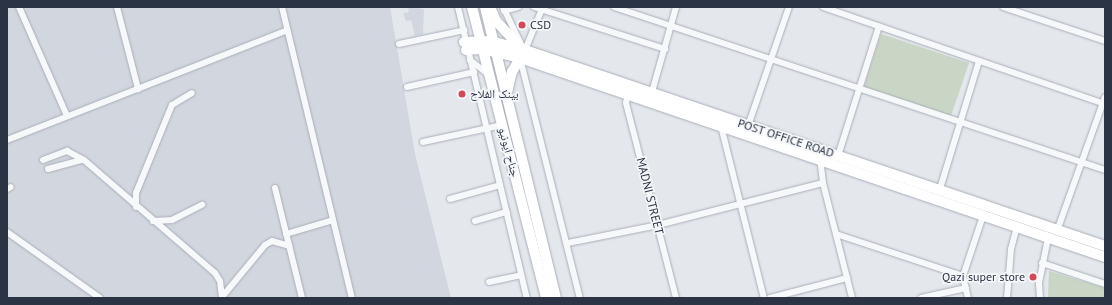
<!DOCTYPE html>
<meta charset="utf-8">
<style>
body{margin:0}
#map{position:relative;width:1112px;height:305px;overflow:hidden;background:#e4e7ec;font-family:"PT Sans","Noto Naskh Arabic",sans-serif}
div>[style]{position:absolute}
.built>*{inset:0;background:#d2d6de}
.green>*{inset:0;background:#c9d6c5}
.roads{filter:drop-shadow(0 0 1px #a9aeb7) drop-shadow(0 0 1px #a9aeb7)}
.street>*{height:6px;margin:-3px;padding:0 3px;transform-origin:3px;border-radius:3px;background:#f7f8fa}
.primary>*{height:10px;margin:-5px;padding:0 5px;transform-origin:5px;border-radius:5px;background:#fff}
.dots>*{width:11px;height:11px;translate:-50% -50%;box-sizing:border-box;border:2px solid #f4f6f9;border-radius:50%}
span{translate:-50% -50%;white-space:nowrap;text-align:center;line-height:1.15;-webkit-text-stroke:3.5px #f4f6f9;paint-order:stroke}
.poi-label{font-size:12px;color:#2b3445}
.left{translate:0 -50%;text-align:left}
.right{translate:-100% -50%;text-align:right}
.street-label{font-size:12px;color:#2b3445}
.frame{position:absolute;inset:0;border:8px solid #2b3445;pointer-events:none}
</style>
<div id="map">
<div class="built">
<div style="clip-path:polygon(7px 7px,390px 7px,415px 154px,451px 298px,7px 298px)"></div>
<div style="clip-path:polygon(408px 7px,424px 9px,423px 34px,415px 36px,411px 20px,406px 21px,403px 13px,409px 12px)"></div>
</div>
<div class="green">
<div style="clip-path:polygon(881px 34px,969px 63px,951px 116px,864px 87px)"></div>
<div style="clip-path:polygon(1049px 271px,1105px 288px,1105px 298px,1048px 298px)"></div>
</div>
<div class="roads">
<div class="street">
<div style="left:19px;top:7px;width:119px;rotate:66.2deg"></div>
<div style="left:117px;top:7px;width:85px;rotate:75.6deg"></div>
<div style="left:282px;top:7px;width:299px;rotate:76.5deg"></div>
<div style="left:458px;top:7px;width:299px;rotate:76.7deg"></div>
<div style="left:503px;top:7px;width:41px;rotate:64.1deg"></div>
<div style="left:534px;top:7px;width:138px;rotate:17.8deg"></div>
<div style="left:614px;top:7px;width:517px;rotate:18.36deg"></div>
<div style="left:823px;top:7px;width:298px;rotate:19deg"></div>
<div style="left:1003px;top:7px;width:108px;rotate:18.4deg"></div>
<div style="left:504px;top:11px;width:15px;rotate:-16deg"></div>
<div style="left:399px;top:44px;width:67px;rotate:-12deg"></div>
<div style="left:525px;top:50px;width:44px;rotate:-67.5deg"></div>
<div style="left:520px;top:58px;width:247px;rotate:76deg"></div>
<div style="left:470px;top:60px;width:24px;rotate:38deg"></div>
<div style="left:407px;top:87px;width:69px;rotate:-12.6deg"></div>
<div style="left:652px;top:92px;width:88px;rotate:-74.2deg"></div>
<div style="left:628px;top:93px;width:10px;rotate:101deg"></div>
<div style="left:626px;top:103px;width:201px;rotate:75.6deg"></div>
<div style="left:721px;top:126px;width:177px;rotate:76deg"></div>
<div style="left:748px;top:126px;width:126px;rotate:-71deg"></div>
<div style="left:7px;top:140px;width:301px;rotate:-21.4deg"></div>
<div style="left:423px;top:142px;width:81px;rotate:-12.1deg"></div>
<div style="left:838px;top:156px;width:136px;rotate:-72.5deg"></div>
<div style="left:820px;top:158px;width:25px;rotate:83deg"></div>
<div style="left:823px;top:183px;width:119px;rotate:75.8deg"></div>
<div style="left:43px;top:160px;width:26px;rotate:-21deg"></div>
<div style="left:67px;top:151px;width:19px;rotate:28deg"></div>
<div style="left:84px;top:160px;width:173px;rotate:40.8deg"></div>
<div style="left:215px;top:273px;width:9px;rotate:58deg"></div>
<div style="left:220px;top:281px;width:16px;rotate:83deg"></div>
<div style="left:48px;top:169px;width:35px;rotate:-15deg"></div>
<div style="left:275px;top:188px;width:113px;rotate:76.2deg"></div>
<div style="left:7px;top:189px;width:4px;rotate:-27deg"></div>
<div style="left:939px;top:192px;width:137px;rotate:-73deg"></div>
<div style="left:450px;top:199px;width:52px;rotate:-15.6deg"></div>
<div style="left:136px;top:207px;width:14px;rotate:-90deg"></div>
<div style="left:136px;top:193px;width:95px;rotate:-67.8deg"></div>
<div style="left:172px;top:105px;width:23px;rotate:-31deg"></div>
<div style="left:153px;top:221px;width:19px;rotate:-3deg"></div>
<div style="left:172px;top:220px;width:34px;rotate:-27deg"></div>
<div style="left:475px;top:221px;width:33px;rotate:-16deg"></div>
<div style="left:1057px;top:231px;width:142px;rotate:-70.3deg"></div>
<div style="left:7px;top:232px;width:114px;rotate:35.4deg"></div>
<div style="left:286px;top:234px;width:49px;rotate:-16.6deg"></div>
<div style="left:836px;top:234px;width:134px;rotate:18.3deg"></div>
<div style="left:568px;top:243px;width:92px;rotate:-11.3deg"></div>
<div style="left:658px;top:225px;width:170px;rotate:-14.3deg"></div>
<div style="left:1042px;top:263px;width:66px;rotate:18.4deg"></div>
<div style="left:489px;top:282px;width:33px;rotate:-12deg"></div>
<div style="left:222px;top:297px;width:67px;rotate:-50.4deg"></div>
<div style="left:265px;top:245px;width:8px;rotate:-30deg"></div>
<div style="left:272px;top:241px;width:18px;rotate:16deg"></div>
<div style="left:770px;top:298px;width:80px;rotate:-14.6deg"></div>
<div style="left:921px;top:298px;width:46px;rotate:-12.5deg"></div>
<div style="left:968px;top:298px;width:23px;rotate:-103deg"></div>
<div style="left:963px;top:276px;width:63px;rotate:-71.6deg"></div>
<div style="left:1007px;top:298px;width:49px;rotate:-85.3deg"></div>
<div style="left:1011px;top:249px;width:23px;rotate:-75deg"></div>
<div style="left:1040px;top:298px;width:15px;rotate:-94deg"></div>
<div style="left:1039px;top:283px;width:46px;rotate:-78.7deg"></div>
</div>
<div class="primary">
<div style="left:472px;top:7px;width:300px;rotate:75.7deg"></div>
<div style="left:485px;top:7px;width:300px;rotate:76.3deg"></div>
<div style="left:490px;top:7px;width:15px;rotate:67deg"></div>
<div style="left:496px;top:21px;width:37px;rotate:47deg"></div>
<div style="left:464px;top:42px;width:27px;rotate:-2deg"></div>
<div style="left:491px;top:41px;width:35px;rotate:15deg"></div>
<div style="left:525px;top:50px;width:612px;rotate:18.67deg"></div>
<div style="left:466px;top:50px;width:15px;rotate:-4deg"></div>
<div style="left:481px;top:49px;width:40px;rotate:13deg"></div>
<div style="left:520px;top:58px;width:618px;rotate:18.79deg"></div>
<div style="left:507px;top:93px;width:22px;rotate:-77deg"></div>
<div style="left:512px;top:72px;width:16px;rotate:-60deg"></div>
</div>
</div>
<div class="dots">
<div style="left:522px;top:25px;background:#d1495b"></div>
<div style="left:462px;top:94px;background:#d1495b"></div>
<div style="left:1033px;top:277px;background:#d1495b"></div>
</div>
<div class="poi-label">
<span class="left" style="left:530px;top:25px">CSD</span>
<span class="left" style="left:470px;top:94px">بینک الفلاح</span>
<span class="right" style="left:1025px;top:277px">Qazi super store</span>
</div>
<div class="street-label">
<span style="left:786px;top:138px;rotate:18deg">POST OFFICE ROAD</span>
<span style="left:509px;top:152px;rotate:75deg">جناح ایونیو</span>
<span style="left:650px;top:196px;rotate:76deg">MADNI STREET</span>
</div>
<div class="frame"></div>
</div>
